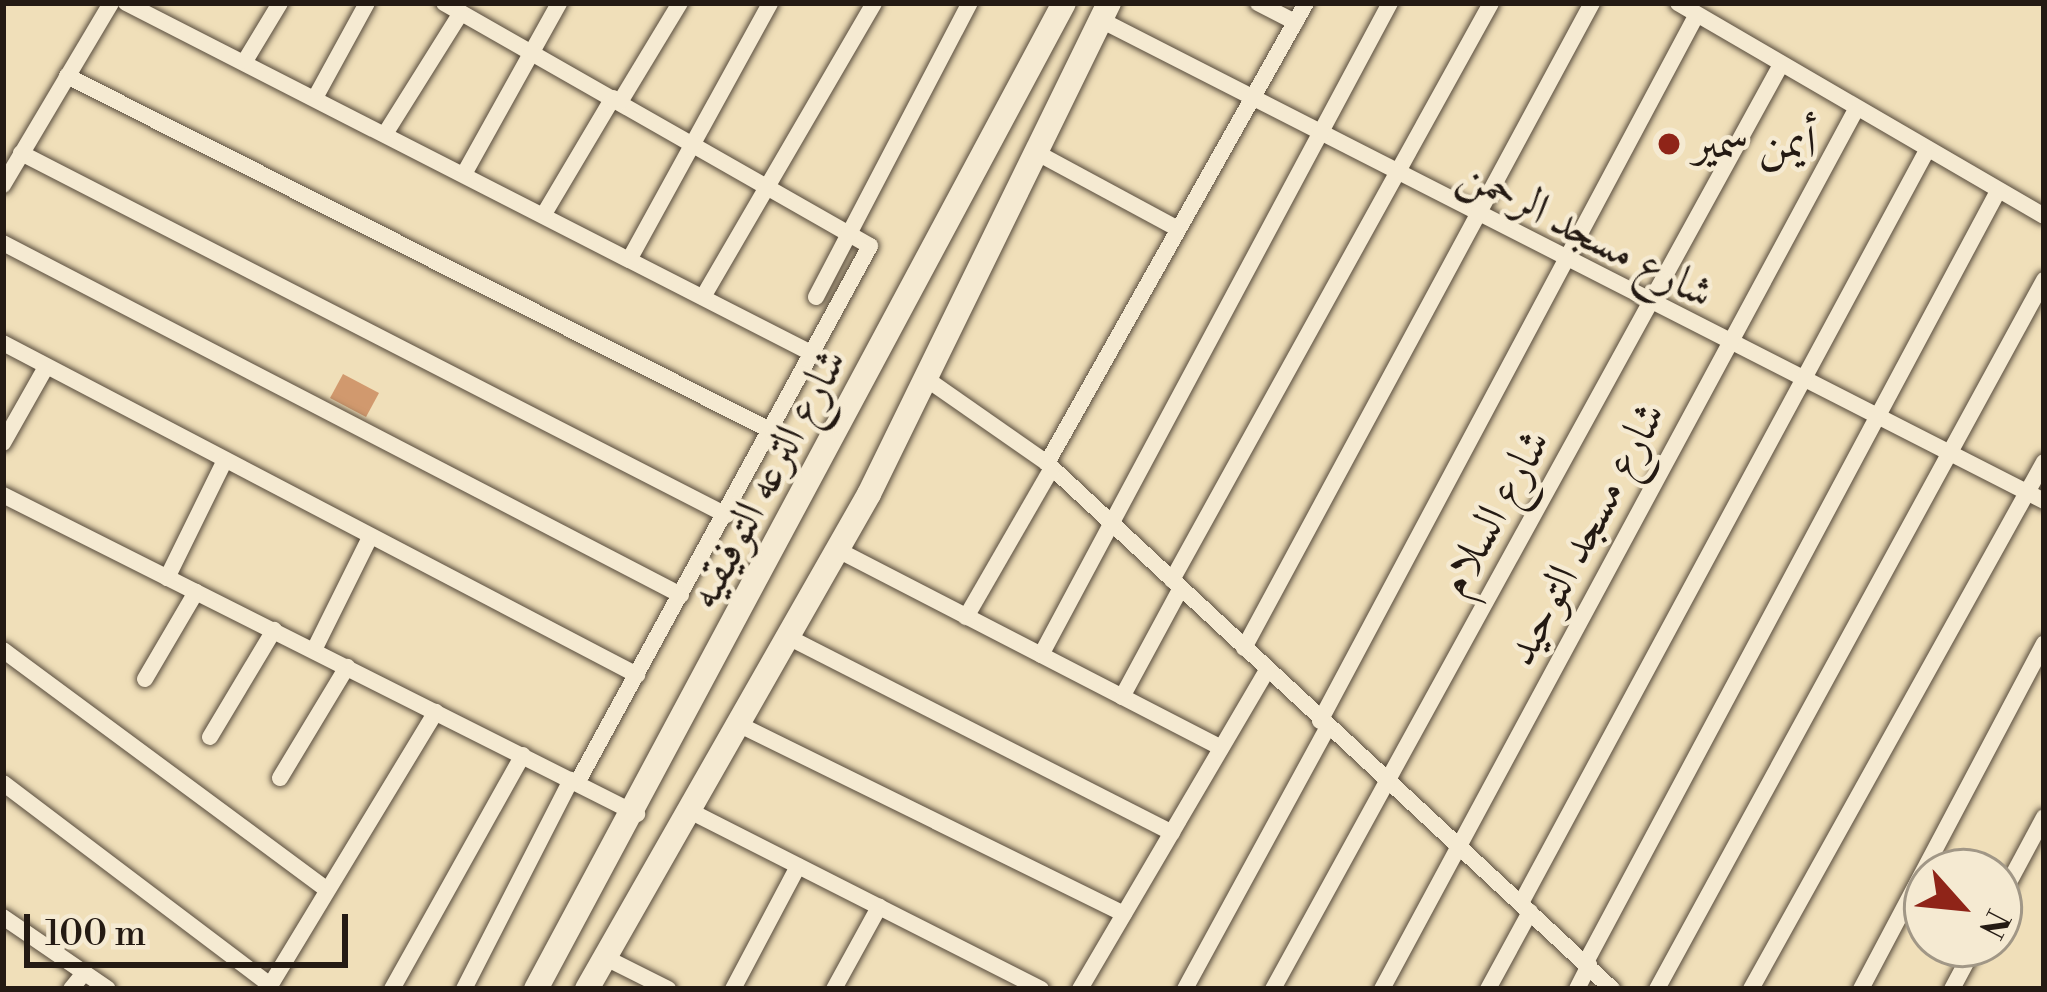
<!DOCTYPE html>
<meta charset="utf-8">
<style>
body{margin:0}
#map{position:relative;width:2047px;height:992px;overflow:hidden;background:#f0dfb9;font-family:"Libre Bodoni",Amiri,serif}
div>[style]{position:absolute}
.building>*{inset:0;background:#d1996e}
.roads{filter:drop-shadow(0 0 3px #574b3c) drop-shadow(0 0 3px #574b3c)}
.street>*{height:16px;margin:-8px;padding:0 8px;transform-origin:8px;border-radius:8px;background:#f5ead2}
.secondary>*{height:24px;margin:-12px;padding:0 12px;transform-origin:12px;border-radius:12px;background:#f5ead2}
.dots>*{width:33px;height:33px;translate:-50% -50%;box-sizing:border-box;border:6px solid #f5ead2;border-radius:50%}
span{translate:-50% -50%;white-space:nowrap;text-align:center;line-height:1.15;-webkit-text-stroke:9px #f5ead2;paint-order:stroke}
.poi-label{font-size:45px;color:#241a13}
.left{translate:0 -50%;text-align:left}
.street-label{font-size:45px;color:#241a13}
.frame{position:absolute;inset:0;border:6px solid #241a13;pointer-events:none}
.north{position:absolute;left:1903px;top:848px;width:120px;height:120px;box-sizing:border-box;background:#f5ead2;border:3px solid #a19786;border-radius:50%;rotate:117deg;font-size:33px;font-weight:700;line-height:48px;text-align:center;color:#241a13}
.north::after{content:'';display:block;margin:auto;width:42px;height:54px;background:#8f2418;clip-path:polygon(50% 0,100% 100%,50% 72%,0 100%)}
.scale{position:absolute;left:24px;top:914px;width:324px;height:54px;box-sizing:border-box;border:6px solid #241a13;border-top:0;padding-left:15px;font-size:36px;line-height:42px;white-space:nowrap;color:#241a13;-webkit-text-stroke:9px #f5ead2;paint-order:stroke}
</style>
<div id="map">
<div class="building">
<div style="clip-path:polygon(343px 374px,379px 393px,366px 417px,330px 398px)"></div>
</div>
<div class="roads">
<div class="street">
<div style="left:126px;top:3px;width:774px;rotate:27.06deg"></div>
<div style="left:444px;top:3px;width:490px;rotate:29.7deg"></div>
<div style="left:870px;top:246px;width:612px;rotate:118.62deg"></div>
<div style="left:1258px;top:3px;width:42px;rotate:27.2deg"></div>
<div style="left:1678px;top:3px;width:423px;rotate:30.2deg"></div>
<div style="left:1101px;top:20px;width:1059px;rotate:27.02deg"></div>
<div style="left:245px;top:61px;width:68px;rotate:-58.9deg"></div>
<div style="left:67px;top:76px;width:789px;rotate:26.73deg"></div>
<div style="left:315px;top:98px;width:108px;rotate:-61.3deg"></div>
<div style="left:620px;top:102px;width:116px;rotate:-58.8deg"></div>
<div style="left:385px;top:134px;width:143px;rotate:-57.9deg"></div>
<div style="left:21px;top:153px;width:793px;rotate:27.18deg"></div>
<div style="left:1043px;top:156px;width:153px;rotate:28.4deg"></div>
<div style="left:464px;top:174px;width:196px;rotate:-60.9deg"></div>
<div style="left:3px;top:185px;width:212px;rotate:-59.3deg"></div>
<div style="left:544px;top:214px;width:135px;rotate:-59.3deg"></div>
<div style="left:3px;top:243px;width:764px;rotate:27.44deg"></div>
<div style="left:629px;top:260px;width:293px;rotate:-61.2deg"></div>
<div style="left:703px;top:297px;width:340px;rotate:-59.8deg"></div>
<div style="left:816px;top:297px;width:332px;rotate:-62.4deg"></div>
<div style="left:3px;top:343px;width:716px;rotate:27.64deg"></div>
<div style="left:928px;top:380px;width:145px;rotate:34.9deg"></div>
<div style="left:1047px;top:463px;width:772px;rotate:42.95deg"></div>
<div style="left:3px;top:443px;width:87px;rotate:-60.5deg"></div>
<div style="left:1047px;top:463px;width:528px;rotate:-60.62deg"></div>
<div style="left:3px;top:495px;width:710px;rotate:26.71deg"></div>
<div style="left:838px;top:550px;width:431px;rotate:27.3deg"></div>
<div style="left:167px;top:578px;width:125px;rotate:-63.8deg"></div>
<div style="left:1172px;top:580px;width:659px;rotate:-61.06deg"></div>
<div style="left:966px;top:617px;width:172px;rotate:-60deg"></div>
<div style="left:788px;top:637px;width:431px;rotate:27deg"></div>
<div style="left:1244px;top:648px;width:733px;rotate:-61.65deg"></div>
<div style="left:3px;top:650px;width:403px;rotate:36.5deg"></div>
<div style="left:314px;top:650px;width:122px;rotate:-63.6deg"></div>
<div style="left:1041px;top:655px;width:740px;rotate:-61.84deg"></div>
<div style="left:145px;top:679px;width:101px;rotate:-59.6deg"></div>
<div style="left:1122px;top:697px;width:124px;rotate:-61.6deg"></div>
<div style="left:1320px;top:721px;width:799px;rotate:-61.93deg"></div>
<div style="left:738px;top:724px;width:430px;rotate:26.2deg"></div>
<div style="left:210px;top:737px;width:125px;rotate:-59.1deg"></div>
<div style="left:280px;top:778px;width:130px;rotate:-58.9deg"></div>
<div style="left:3px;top:783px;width:335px;rotate:37.1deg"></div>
<div style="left:688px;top:810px;width:396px;rotate:26.9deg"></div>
<div style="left:1999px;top:901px;width:95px;rotate:-61.8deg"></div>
<div style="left:1521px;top:903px;width:853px;rotate:-61.66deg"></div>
<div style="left:3px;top:917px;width:127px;rotate:34.4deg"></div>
<div style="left:604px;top:957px;width:72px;rotate:26.6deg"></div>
<div style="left:1586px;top:962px;width:874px;rotate:-61.88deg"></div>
<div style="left:71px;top:989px;width:21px;rotate:-51deg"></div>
<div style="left:268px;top:989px;width:324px;rotate:-58.8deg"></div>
<div style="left:392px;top:989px;width:268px;rotate:-60.8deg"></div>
<div style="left:464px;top:989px;width:235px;rotate:-62.9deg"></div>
<div style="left:733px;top:989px;width:139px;rotate:-62.1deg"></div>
<div style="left:834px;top:989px;width:94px;rotate:-61.2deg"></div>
<div style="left:1080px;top:989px;width:370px;rotate:-59.6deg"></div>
<div style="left:1185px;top:989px;width:298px;rotate:-61.4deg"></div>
<div style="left:1273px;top:989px;width:1049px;rotate:-61.21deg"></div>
<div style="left:1382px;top:989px;width:995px;rotate:-61.68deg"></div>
<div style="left:1488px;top:989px;width:88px;rotate:-61.4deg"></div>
<div style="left:1577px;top:989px;width:27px;rotate:-63deg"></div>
<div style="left:1657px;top:989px;width:808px;rotate:-61.37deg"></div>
<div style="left:1751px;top:989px;width:603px;rotate:-60.93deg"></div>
<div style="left:1861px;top:989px;width:391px;rotate:-62.1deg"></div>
<div style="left:1952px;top:989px;width:51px;rotate:-61.9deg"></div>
</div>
<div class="secondary">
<div style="left:536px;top:989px;width:1118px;rotate:-61.83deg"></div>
<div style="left:587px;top:989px;width:570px;rotate:-60.33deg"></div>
<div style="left:869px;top:494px;width:547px;rotate:-63.95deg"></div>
</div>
</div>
<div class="dots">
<div style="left:1669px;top:144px;background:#8f2418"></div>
</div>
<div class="poi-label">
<span class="left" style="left:1693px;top:144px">أيمن سمير</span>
</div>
<div class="street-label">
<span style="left:1586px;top:234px;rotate:27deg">شارع مسجد الرحمن</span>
<span style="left:768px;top:479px;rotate:-62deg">شارع الترعه التوفيقيه</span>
<span style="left:1495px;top:513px;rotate:-61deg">شارع السلام</span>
<span style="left:1586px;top:534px;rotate:-62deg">شارع مسجد التوحيد</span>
</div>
<div class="frame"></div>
<div class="north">N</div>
<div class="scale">100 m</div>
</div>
